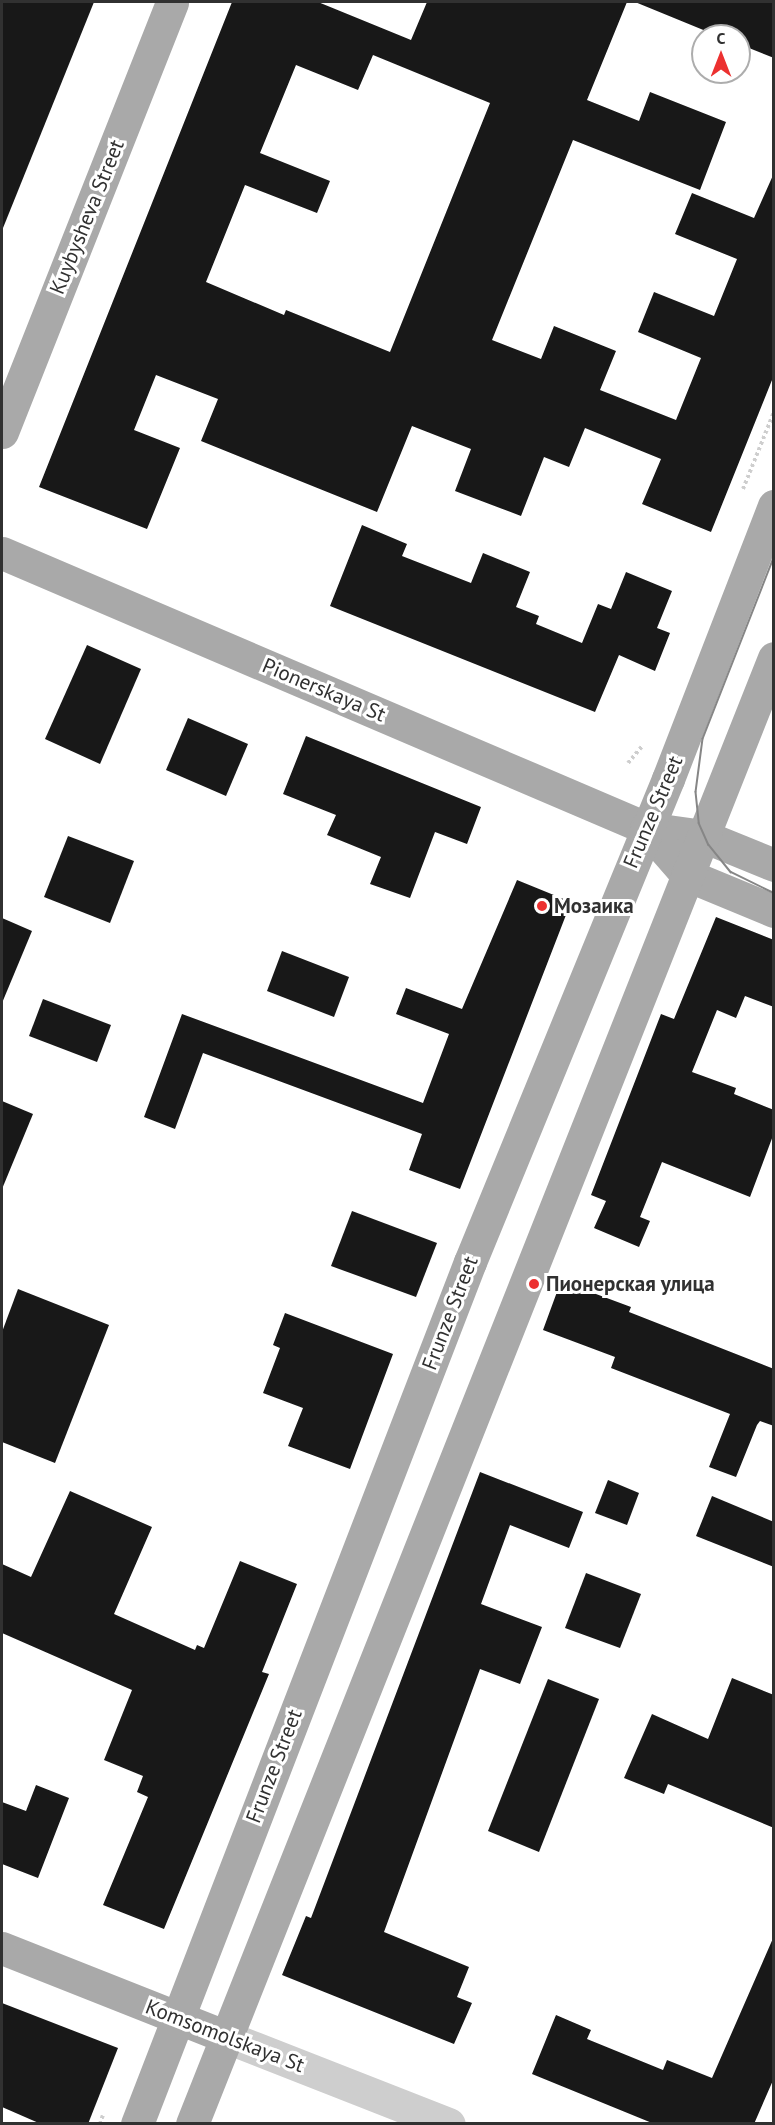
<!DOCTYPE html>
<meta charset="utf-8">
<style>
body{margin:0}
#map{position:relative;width:775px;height:2125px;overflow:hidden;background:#fff;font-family:"PT Sans",sans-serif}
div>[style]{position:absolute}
.building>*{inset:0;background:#181818}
.path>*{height:4px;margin-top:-2px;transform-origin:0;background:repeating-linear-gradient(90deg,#cecece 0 3px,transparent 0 6px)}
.minor>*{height:33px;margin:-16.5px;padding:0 16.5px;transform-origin:16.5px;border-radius:16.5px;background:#cecece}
.major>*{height:33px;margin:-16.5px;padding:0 16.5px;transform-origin:16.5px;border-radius:16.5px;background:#a9a9a9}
.tram>*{height:1.5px;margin:-0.75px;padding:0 0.75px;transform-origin:0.75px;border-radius:0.75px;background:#868686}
.dots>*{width:16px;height:16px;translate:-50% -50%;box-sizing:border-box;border:3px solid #fff;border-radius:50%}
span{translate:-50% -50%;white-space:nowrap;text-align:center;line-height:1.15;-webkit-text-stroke:6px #fff;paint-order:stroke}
.street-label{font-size:21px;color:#313131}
.poi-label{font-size:21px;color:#313131;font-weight:700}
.left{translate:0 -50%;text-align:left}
.frame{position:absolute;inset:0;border:3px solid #313131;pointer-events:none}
.north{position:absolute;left:691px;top:24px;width:60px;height:60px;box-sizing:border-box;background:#fff;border:2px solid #adadad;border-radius:50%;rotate:0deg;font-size:16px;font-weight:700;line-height:24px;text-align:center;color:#313131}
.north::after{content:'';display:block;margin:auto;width:21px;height:27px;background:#ec3130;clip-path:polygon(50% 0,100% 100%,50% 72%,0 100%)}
</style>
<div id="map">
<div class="building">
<div style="clip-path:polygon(2px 2px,94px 2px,3px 228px,2px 228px)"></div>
<div style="clip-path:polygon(evenodd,232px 2px,318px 2px,411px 40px,427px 2px,627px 2px,587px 100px,639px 121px,650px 92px,726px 122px,700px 190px,573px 140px,492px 340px,541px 359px,554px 326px,616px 351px,600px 390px,676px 420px,701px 358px,638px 332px,654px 292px,714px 316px,737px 259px,675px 234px,692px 193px,754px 218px,774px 173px,774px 375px,711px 532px,642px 504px,661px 459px,585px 428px,569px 467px,544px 457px,521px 516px,455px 491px,471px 449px,412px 426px,377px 512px,201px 441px,218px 399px,156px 375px,134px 430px,180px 448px,147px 529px,39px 487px,232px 2px,373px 55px,490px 103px,390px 352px,286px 310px,284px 315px,206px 282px,245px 185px,317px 213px,330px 181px,260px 153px,296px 65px,358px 90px,373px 55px)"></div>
<div style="clip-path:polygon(635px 2px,774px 2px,774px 58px,739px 44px,739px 36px,718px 36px)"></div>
<div style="clip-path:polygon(362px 525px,407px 544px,402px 556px,471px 583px,483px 553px,530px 572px,516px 607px,539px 616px,536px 624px,582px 643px,598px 604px,611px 609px,626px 572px,672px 591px,657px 628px,670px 633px,655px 671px,619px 655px,595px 712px,330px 606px)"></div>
<div style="clip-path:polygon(87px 645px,141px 669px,100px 764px,45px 739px)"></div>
<div style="clip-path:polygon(188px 718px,248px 744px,226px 796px,166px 770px)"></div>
<div style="clip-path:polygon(306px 736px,481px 807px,467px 844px,435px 832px,410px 898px,370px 884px,381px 857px,327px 835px,336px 815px,283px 794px)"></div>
<div style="clip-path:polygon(68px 836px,134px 861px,110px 923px,44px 897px)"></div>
<div style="clip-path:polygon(517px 880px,571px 902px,460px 1189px,409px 1170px,422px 1134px,203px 1053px,175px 1129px,144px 1117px,182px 1014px,423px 1103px,449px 1034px,396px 1014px,406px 988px,462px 1009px)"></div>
<div style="clip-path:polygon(716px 917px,774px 940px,774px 1007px,745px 996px,736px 1018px,717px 1010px,692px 1072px,736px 1088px,734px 1094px,774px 1110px,774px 1133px,750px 1197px,662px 1162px,640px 1217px,650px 1221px,639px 1247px,594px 1228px,606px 1201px,591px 1195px,661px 1014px,674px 1019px)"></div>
<div style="clip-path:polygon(2px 918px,32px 931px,2px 1003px)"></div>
<div style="clip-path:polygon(282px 951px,349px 977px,334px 1017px,267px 991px)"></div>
<div style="clip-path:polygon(43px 999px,111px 1025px,97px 1062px,29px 1036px)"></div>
<div style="clip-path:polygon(2px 1101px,33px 1114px,2px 1189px)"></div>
<div style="clip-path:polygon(352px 1211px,437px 1243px,416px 1297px,331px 1266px)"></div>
<div style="clip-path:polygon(561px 1281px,631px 1307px,629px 1312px,774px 1369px,774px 1426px,760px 1421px,757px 1425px,736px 1477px,709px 1467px,730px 1414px,611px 1368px,615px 1357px,543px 1330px)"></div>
<div style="clip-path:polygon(18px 1289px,109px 1325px,55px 1463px,2px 1442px,2px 1332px)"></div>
<div style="clip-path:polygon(285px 1313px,393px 1354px,350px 1469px,288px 1446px,303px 1408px,263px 1393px,280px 1348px,273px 1345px)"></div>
<div style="clip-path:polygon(480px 1472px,583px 1512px,569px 1548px,510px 1525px,481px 1604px,542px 1627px,520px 1684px,480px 1669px,384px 1932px,469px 1967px,457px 1997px,472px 2003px,454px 2044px,282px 1975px,306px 1916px,311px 1918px)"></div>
<div style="clip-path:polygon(608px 1480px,639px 1493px,627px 1525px,595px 1513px)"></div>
<div style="clip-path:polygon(70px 1491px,152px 1527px,114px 1614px,195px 1650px,197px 1645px,204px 1648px,240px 1561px,297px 1584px,262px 1672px,269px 1674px,164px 1929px,103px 1905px,148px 1797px,137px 1792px,143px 1776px,104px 1760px,132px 1690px,2px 1633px,2px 1564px,31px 1577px)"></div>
<div style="clip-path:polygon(712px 1496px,774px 1522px,774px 1567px,696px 1536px)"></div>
<div style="clip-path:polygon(586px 1573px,641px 1594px,620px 1648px,565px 1628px)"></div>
<div style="clip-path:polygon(732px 1678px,774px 1695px,774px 1828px,668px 1784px,664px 1794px,624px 1778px,652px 1714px,708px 1739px)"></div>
<div style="clip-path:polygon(548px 1679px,599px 1699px,539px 1852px,488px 1831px)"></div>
<div style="clip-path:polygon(36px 1785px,69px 1798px,38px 1878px,2px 1864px,2px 1802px,26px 1811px)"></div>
<div style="clip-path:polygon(774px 1936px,774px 2078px,754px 2124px,652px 2123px,532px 2074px,556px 2015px,591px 2030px,587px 2039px,663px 2070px,667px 2060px,712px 2078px)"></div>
<div style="clip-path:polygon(2px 2003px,118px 2048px,88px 2124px,41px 2124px,2px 2107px)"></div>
</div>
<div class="path">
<div style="left:743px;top:489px;width:83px;rotate:-68.1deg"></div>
<div style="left:628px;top:763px;width:23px;rotate:-50deg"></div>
<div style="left:100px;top:2124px;width:9px;rotate:-72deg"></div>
</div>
<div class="minor">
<div style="left:229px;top:2038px;width:236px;rotate:21.4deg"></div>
</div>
<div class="major">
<div style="left:2px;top:432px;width:462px;rotate:-68.4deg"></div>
<div style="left:2px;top:553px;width:700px;rotate:23.12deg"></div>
<div style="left:646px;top:828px;width:58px;rotate:8deg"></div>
<div style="left:703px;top:836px;width:77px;rotate:22.2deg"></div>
<div style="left:646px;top:828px;width:62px;rotate:48.9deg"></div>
<div style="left:687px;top:875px;width:94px;rotate:22.5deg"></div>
<div style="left:2px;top:1948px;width:244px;rotate:21.6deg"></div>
<div style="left:137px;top:2124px;width:924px;rotate:-68.88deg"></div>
<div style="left:470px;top:1262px;width:522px;rotate:-67.71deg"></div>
<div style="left:668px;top:779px;width:293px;rotate:-68.8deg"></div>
<div style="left:192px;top:2124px;width:1577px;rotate:-68.35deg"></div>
</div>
<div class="tram">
<div style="left:774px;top:558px;width:194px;rotate:111.4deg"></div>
<div style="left:703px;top:739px;width:53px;rotate:97.5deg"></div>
<div style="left:696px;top:792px;width:31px;rotate:84deg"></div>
<div style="left:699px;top:823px;width:24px;rotate:66deg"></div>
<div style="left:709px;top:845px;width:35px;rotate:51deg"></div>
<div style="left:731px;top:872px;width:48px;rotate:26deg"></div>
</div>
<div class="dots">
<div style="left:542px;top:906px;background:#ec3130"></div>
<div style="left:534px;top:1284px;background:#ec3130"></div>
</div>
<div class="street-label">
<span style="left:87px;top:217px;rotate:-68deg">Kuybysheva Street</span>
<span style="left:324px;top:690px;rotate:23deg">Pionerskaya St</span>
<span style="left:653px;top:812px;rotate:-67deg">Frunze Street</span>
<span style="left:450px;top:1313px;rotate:-69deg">Frunze Street</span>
<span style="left:274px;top:1766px;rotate:-69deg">Frunze Street</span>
<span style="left:225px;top:2036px;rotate:21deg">Komsomolskaya St</span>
</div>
<div class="poi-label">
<span class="left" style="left:554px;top:906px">Мозаика</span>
<span class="left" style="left:546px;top:1284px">Пионерская улица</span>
</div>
<div class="frame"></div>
<div class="north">С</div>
</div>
